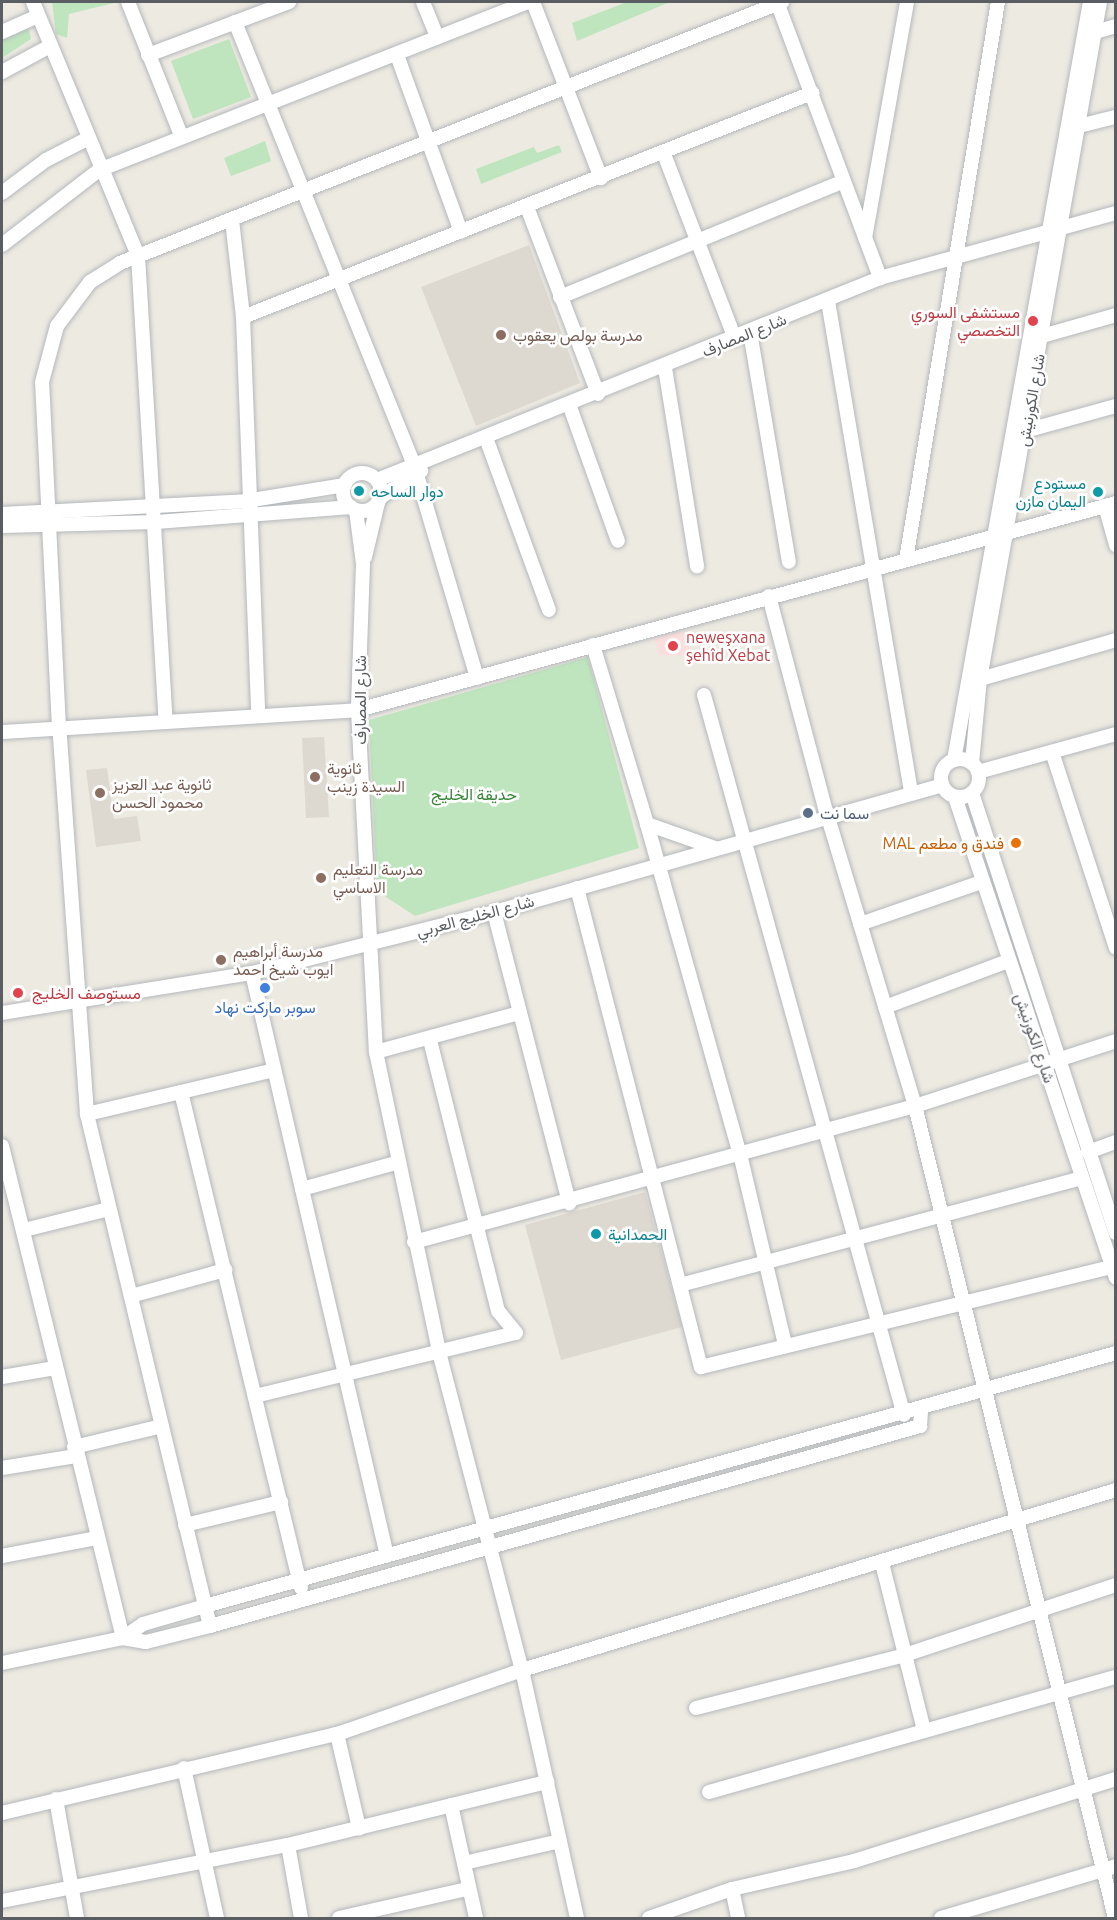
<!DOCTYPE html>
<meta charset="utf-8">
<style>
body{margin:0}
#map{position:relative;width:1117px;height:1920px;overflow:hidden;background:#edeae2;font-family:Ubuntu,Vazirmatn,sans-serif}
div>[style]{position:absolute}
.education>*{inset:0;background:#ddd9d0}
.medical>*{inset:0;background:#fbdfdd}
.green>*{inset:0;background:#bfe5be}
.roads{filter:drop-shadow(0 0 2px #b4b8bc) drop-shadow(0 0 2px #b4b8bc)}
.minor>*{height:14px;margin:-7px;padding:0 7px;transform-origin:7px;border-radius:7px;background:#fff}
.minor>.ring{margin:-7px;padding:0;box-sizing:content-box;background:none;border:14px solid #fff;border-radius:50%}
.dots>*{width:16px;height:16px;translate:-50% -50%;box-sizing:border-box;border:3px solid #fff;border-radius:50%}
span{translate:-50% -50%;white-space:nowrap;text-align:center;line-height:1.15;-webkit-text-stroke:5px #fff;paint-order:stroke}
.health-label{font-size:16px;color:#be3a42}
.right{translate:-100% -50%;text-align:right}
.left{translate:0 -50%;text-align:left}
.education-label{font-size:16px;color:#785e54}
.street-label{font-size:16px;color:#5a5e62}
.culture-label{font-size:16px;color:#0d838f}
.park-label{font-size:16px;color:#368638}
.service-label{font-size:16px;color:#4e5e75}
.food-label{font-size:16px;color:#c56008}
.shop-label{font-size:16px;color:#366cbe}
.frame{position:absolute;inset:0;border:3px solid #5a5e62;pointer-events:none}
</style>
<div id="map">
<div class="education">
<div style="clip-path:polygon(529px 245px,580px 383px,476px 426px,421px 287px)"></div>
<div style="clip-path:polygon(324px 737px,329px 817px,306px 818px,302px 738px)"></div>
<div style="clip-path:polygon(107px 768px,114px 819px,137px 816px,141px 841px,96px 847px,86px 770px)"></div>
<div style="clip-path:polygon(645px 1192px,682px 1327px,561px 1360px,525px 1225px)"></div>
</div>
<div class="medical">
<div style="clip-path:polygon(685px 631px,692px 656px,659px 655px,654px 638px)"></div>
</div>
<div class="green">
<div style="clip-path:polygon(52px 2px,118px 2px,69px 14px,67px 38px,56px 34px)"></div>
<div style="clip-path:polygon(627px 2px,670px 2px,577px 41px,572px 23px)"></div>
<div style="clip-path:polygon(28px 25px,31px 39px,2px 58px,2px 38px)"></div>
<div style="clip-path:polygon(229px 39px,251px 97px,193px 119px,171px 61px)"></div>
<div style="clip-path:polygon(265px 141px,271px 161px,231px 176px,224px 158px)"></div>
<div style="clip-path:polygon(559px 145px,562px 152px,481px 184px,476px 169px,534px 147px,537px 153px)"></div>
<div style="clip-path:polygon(588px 657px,639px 848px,415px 916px,377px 891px,369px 720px)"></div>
</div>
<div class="roads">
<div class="minor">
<div style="left:33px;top:2px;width:275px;rotate:67.5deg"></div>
<div style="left:138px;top:256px;width:466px;rotate:86.6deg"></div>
<div style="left:128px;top:2px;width:143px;rotate:68.3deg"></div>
<div style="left:423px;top:2px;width:38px;rotate:68deg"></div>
<div style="left:533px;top:2px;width:189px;rotate:68.9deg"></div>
<div style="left:777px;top:2px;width:295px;rotate:69.5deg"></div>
<div style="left:235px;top:22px;width:478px;rotate:68deg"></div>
<div style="left:414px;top:465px;width:222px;rotate:73.5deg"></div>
<div style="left:2px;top:32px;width:39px;rotate:-24deg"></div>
<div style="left:1095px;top:32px;width:22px;rotate:-16deg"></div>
<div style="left:148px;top:55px;width:151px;rotate:-20.6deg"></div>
<div style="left:397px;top:55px;width:188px;rotate:70.1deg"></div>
<div style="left:2px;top:72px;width:55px;rotate:-28.4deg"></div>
<div style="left:1079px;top:126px;width:38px;rotate:-14deg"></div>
<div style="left:664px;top:154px;width:198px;rotate:69deg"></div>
<div style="left:2px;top:193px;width:55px;rotate:-36.9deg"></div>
<div style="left:46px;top:160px;width:46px;rotate:-27.1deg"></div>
<div style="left:527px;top:207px;width:200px;rotate:69.2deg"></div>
<div style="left:232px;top:220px;width:98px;rotate:83.5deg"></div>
<div style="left:243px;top:317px;width:397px;rotate:87.8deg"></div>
<div style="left:865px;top:238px;width:240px;rotate:-79.9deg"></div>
<div style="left:2px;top:245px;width:123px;rotate:-37.7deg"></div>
<div style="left:99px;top:170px;width:460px;rotate:-21.4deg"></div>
<div style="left:560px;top:297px;width:305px;rotate:-22.2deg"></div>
<div style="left:828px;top:301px;width:498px;rotate:80.4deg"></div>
<div style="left:243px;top:317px;width:612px;rotate:-21.49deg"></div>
<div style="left:750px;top:332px;width:233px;rotate:80.4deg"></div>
<div style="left:1042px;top:336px;width:77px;rotate:-15.8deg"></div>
<div style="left:665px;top:368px;width:201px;rotate:80.8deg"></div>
<div style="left:570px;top:407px;width:142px;rotate:70.3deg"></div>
<div style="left:1025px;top:431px;width:94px;rotate:-15.4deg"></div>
<div style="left:486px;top:438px;width:183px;rotate:69.9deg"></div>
<div class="ring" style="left:343px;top:473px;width:24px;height:24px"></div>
<div style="left:377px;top:480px;width:542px;rotate:-21.88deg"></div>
<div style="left:880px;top:278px;width:245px;rotate:-15.4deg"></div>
<div style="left:381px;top:497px;width:48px;rotate:-33deg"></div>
<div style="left:1105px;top:506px;width:41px;rotate:74.2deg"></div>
<div style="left:356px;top:510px;width:54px;rotate:82.6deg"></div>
<div style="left:363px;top:564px;width:146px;rotate:92deg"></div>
<div style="left:358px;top:710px;width:342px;rotate:87deg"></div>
<div style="left:376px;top:1052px;width:307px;rotate:78.1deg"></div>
<div style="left:439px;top:1352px;width:329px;rotate:75.4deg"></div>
<div style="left:522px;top:1670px;width:254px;rotate:77.5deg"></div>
<div style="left:2px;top:514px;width:244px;rotate:-3deg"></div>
<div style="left:246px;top:501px;width:100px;rotate:-9.2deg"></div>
<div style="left:2px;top:526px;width:154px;rotate:-1.5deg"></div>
<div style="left:156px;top:522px;width:196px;rotate:-4.4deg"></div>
<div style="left:365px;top:557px;width:56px;rotate:-76.5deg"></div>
<div style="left:906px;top:560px;width:566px;rotate:-80.64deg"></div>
<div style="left:769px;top:596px;width:222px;rotate:75.2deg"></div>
<div style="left:826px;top:811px;width:308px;rotate:73.2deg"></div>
<div style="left:915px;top:1106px;width:836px;rotate:76.16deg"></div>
<div style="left:593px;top:645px;width:187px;rotate:73.2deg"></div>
<div style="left:647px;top:824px;width:72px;rotate:19.4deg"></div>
<div style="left:980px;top:679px;width:141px;rotate:-16deg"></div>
<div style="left:704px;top:695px;width:747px;rotate:74.48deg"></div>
<div style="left:2px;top:732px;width:357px;rotate:-3.5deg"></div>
<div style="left:358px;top:710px;width:786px;rotate:-15.27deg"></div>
<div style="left:1052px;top:752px;width:206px;rotate:71.9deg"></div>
<div class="ring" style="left:941px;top:759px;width:24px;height:24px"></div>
<div style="left:954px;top:760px;width:770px;rotate:-79.83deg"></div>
<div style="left:972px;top:763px;width:84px;rotate:-84.6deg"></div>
<div style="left:980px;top:679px;width:688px;rotate:-79.95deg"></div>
<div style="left:978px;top:772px;width:143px;rotate:-15.4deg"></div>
<div style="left:972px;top:793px;width:463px;rotate:71.9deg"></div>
<div style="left:955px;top:797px;width:507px;rotate:71.49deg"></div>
<div style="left:647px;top:824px;width:343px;rotate:74.3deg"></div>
<div style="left:740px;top:1154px;width:195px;rotate:76.7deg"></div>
<div style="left:577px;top:888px;width:495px;rotate:75.5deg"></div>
<div style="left:701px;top:1367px;width:423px;rotate:-13.7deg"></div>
<div style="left:494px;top:912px;width:301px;rotate:75.5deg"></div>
<div style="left:860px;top:924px;width:128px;rotate:-19.1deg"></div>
<div style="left:252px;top:973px;width:598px;rotate:76.96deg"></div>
<div style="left:885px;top:1007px;width:131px;rotate:-20.5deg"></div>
<div style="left:2px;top:1013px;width:253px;rotate:-9.1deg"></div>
<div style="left:252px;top:973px;width:250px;rotate:-14.1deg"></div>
<div style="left:494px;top:912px;width:466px;rotate:-15.8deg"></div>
<div style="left:376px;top:1052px;width:149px;rotate:-15.2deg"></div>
<div style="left:181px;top:1092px;width:510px;rotate:76.4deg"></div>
<div style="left:87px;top:1114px;width:192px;rotate:-13.2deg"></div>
<div style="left:2px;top:1146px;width:507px;rotate:76.18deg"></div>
<div style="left:1088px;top:1152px;width:30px;rotate:-20deg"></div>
<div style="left:302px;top:1189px;width:98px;rotate:-15.5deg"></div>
<div style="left:24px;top:1230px;width:88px;rotate:-13.9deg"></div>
<div style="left:414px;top:1242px;width:519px;rotate:-15.19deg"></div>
<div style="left:915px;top:1106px;width:211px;rotate:-17.9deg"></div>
<div style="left:680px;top:1285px;width:416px;rotate:-14.9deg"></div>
<div style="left:131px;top:1296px;width:98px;rotate:-15.5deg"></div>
<div style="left:2px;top:1377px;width:54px;rotate:-9.6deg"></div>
<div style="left:255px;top:1396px;width:268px;rotate:-13.6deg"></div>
<div style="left:516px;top:1333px;width:28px;rotate:-129deg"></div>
<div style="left:498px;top:1311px;width:278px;rotate:-104.1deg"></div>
<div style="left:74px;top:1447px;width:90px;rotate:-13.4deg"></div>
<div style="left:2px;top:1468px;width:75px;rotate:-9.2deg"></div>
<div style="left:185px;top:1525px;width:99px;rotate:-13.5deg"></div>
<div style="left:2px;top:1556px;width:97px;rotate:-10.7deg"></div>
<div style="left:882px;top:1563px;width:172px;rotate:75.9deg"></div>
<div style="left:210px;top:1626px;width:527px;rotate:-103.51deg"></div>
<div style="left:87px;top:1114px;width:387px;rotate:-94.1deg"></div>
<div style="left:59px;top:728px;width:346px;rotate:-92.8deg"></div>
<div style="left:42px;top:382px;width:58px;rotate:-75deg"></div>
<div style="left:57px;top:326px;width:55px;rotate:-53.1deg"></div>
<div style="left:90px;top:282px;width:36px;rotate:-32deg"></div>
<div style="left:120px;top:263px;width:712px;rotate:-21.52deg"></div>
<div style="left:123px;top:1638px;width:24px;rotate:-35deg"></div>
<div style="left:143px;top:1624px;width:65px;rotate:-16.2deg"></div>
<div style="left:205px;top:1606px;width:945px;rotate:-15.52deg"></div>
<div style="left:2px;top:1663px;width:124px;rotate:-11.7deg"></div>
<div style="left:123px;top:1638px;width:23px;rotate:10deg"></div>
<div style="left:146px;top:1642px;width:66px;rotate:-14deg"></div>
<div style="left:210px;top:1626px;width:738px;rotate:-15.73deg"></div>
<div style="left:920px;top:1426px;width:16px;rotate:-86deg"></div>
<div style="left:696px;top:1708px;width:212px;rotate:-14.2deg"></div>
<div style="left:902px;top:1656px;width:225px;rotate:-18.4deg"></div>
<div style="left:337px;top:1734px;width:97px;rotate:76.8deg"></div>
<div style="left:184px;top:1768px;width:154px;rotate:77.6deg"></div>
<div style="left:709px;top:1792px;width:423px;rotate:-15.8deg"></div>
<div style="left:56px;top:1799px;width:121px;rotate:80deg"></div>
<div style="left:451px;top:1805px;width:116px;rotate:77.5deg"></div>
<div style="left:2px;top:1813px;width:344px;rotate:-13.3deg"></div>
<div style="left:337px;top:1734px;width:196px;rotate:-19.1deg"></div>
<div style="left:522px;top:1670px;width:621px;rotate:-16.86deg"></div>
<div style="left:288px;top:1845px;width:74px;rotate:79.9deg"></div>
<div style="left:464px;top:1863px;width:98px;rotate:-12.9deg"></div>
<div style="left:732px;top:1889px;width:30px;rotate:78deg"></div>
<div style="left:2px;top:1901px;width:291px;rotate:-11.1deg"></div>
<div style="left:288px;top:1845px;width:267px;rotate:-13.7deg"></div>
<div style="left:339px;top:1918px;width:131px;rotate:-12.8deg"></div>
<div style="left:649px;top:1918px;width:88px;rotate:-19.3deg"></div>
<div style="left:732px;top:1889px;width:125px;rotate:-12.9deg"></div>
<div style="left:854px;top:1861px;width:275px;rotate:-17.4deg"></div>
<div style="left:941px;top:1918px;width:183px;rotate:-16.5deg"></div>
</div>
</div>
<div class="dots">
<div style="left:1033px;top:321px;background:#e0444e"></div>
<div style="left:501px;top:335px;background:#8d6e63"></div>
<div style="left:359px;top:491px;background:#0f9aa8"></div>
<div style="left:1098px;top:492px;background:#0f9aa8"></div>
<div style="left:673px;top:646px;background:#e0444e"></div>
<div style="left:315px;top:777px;background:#8d6e63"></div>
<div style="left:100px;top:793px;background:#8d6e63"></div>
<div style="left:808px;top:813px;background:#5c6f8a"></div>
<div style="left:1016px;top:843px;background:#e8710a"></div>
<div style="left:321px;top:878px;background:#8d6e63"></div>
<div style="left:221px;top:960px;background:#8d6e63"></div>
<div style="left:265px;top:988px;background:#3f7fe0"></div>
<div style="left:18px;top:993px;background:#e0444e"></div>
<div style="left:596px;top:1234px;background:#0f9aa8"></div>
</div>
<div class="health-label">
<span class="right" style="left:1020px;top:321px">مستشفى السوري<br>التخصصي</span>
<span class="left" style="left:686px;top:646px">neweşxana<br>şehîd Xebat</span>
<span class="left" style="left:32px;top:993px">مستوصف الخليج</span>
</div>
<div class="education-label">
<span class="left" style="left:513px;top:335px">مدرسة بولص يعقوب</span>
<span class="left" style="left:327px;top:777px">ثانوية<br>السيدة زينب</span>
<span class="left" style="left:112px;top:793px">ثانوية عبد العزيز<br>محمود الحسن</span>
<span class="left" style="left:333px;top:878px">مدرسة التعليم<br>الاساسي</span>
<span class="left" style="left:233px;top:960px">مدرسة أبراهيم<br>ايوب شيخ احمد</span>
</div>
<div class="street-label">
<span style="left:744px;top:335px;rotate:-22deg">شارع المصارف</span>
<span style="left:1031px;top:400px;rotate:-80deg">شارع الكورنيش</span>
<span style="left:360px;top:700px;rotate:-90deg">شارع المصارف</span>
<span style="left:475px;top:916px;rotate:-15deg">شارع الخليج العربي</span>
<span style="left:1035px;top:1038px;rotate:71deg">شارع الكورنيش</span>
</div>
<div class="culture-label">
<span class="right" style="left:1086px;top:492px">مستودع<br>اليمان مازن</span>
<span class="left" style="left:371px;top:491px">دوار الساحه</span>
<span class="left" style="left:608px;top:1234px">الحمدانية</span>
</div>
<div class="park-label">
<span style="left:474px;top:794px">حديقة الخليج</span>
</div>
<div class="service-label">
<span class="left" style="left:820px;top:813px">سما نت</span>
</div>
<div class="food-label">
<span class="right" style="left:1004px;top:843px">MAL فندق و مطعم</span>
</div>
<div class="shop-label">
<span style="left:265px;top:1007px">سوبر ماركت نهاد</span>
</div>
<div class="frame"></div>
</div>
